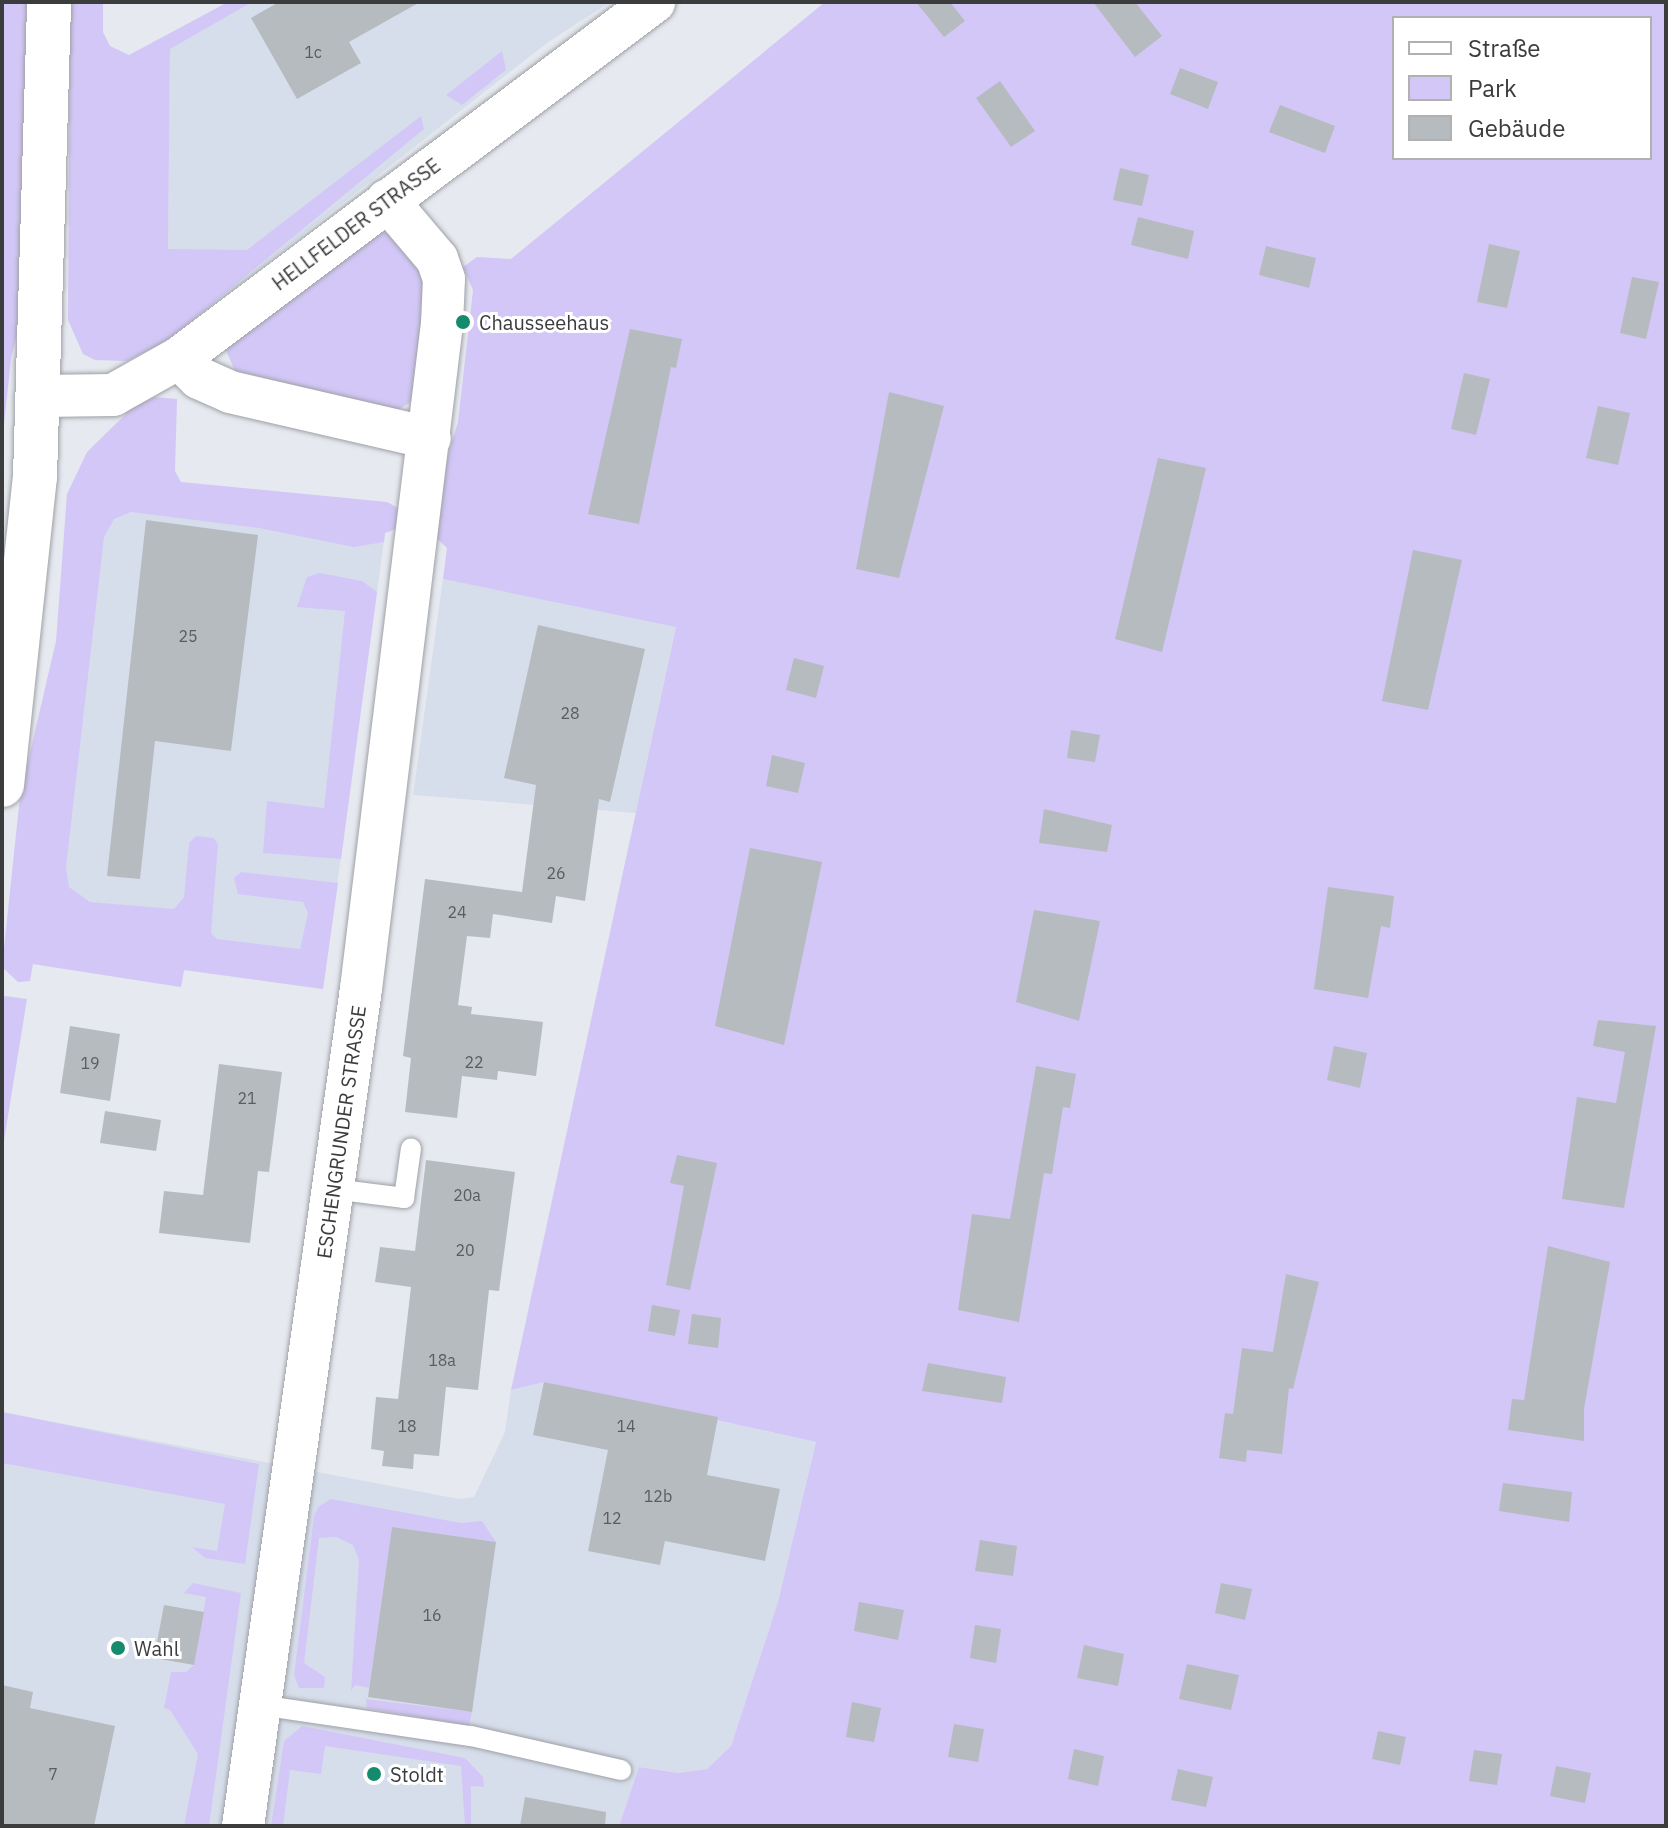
<!DOCTYPE html>
<meta charset="utf-8">
<style>
body{margin:0}
#map{position:relative;width:1668px;height:1828px;overflow:hidden;background:#e6e9ef;font-family:"IBM Plex Sans",sans-serif}
div>[style]{position:absolute}
.built>*{inset:0;background:#d7deeb}
.green>*{inset:0;background:#d3c7f7}
.building>*{inset:0;background:#b6bbc0}
.roads{filter:drop-shadow(0 0 2px #9ea1a6) drop-shadow(0 0 2px #9ea1a6)}
.lane>*{height:20px;margin:-10px;padding:0 10px;transform-origin:10px;border-radius:10px;background:#fff}
.street>*{height:42px;margin:-21px;padding:0 21px;transform-origin:21px;border-radius:21px;background:#fff}
.secondary>*{height:44px;margin:-22px;padding:0 22px;transform-origin:22px;border-radius:22px;background:#fff}
.dots>*{width:22px;height:22px;translate:-50% -50%;box-sizing:border-box;border:4px solid #fff;border-radius:50%}
span{translate:-50% -50%;white-space:nowrap;text-align:center;line-height:1.15;-webkit-text-stroke:6px #fff;paint-order:stroke}
.number-label{font-size:16px;color:#5a5c5e}
.number-label span{-webkit-text-stroke-width:0}
.street-label{font-size:20px;color:#3b3c3e}
.poi-label{font-size:20px;color:#3b3c3e}
.left{translate:0 -50%;text-align:left}
.frame{position:absolute;inset:0;border:4px solid #3b3c3e;pointer-events:none}
.legend{position:absolute;left:1392px;top:16px;width:260px;height:144px;box-sizing:border-box;background:#fff;border:2px solid #b1b1b2;margin:0;padding:10px 14px;list-style:none;font-size:24px;color:#3b3c3e}
.legend li{display:flex;align-items:center;gap:16px;height:40px}
.legend b{width:40px;border:2px solid #b1b1b2}
</style>
<div id="map">
<div class="built">
<div style="clip-path:polygon(228px 2px,610px 2px,547px 43px,167px 341px,170px 35px)"></div>
<div style="clip-path:polygon(97px 481px,385px 533px,323px 989px,184px 970px,181px 987px,26px 963px)"></div>
<div style="clip-path:polygon(443px 579px,676px 626px,636px 813px,413px 795px)"></div>
<div style="clip-path:polygon(543px 1382px,816px 1442px,778px 1602px,731px 1746px,707px 1769px,678px 1773px,639px 1767px,619px 1826px,2px 1826px,2px 1412px,459px 1499px,474px 1497px,505px 1432px,511px 1390px)"></div>
</div>
<div class="green">
<div style="clip-path:polygon(4px 2px,27px 2px,24px 304px,11px 359px,2px 443px)"></div>
<div style="clip-path:polygon(70px 2px,103px 2px,103px 32px,110px 46px,129px 55px,228px 2px,252px 2px,170px 49px,168px 249px,247px 250px,421px 116px,424px 129px,167px 341px,127px 361px,95px 360px,83px 354px,68px 320px)"></div>
<div style="clip-path:polygon(evenodd,825px 2px,1666px 2px,1666px 1826px,619px 1826px,639px 1767px,678px 1773px,707px 1769px,731px 1746px,778px 1602px,816px 1442px,544px 1382px,511px 1390px,676px 627px,443px 579px,447px 548px,433px 535px,436px 493px,458px 422px,473px 290px,463px 267px,477px 257px,511px 259px,825px 2px,1394px 18px,1650px 18px,1650px 158px,1394px 158px,1394px 18px)"></div>
<div style="clip-path:polygon(502px 51px,506px 70px,462px 105px,446px 95px)"></div>
<div style="clip-path:polygon(372px 231px,397px 235px,427px 274px,415px 399px,398px 410px,235px 371px,224px 346px)"></div>
<div style="clip-path:polygon(154px 397px,177px 399px,175px 471px,181px 482px,387px 502px,400px 509px,401px 527px,385px 533px,384px 542px,354px 547px,259px 528px,131px 512px,114px 519px,104px 537px,66px 867px,69px 887px,90px 902px,174px 909px,184px 897px,189px 843px,196px 836px,214px 838px,218px 845px,211px 933px,217px 939px,300px 949px,308px 913px,303px 902px,238px 894px,234px 878px,241px 872px,338px 883px,323px 989px,184px 970px,181px 987px,33px 964px,30px 981px,18px 982px,2px 967px,20px 796px,56px 641px,67px 494px,87px 452px,135px 405px)"></div>
<div style="clip-path:polygon(320px 573px,362px 581px,377px 592px,341px 859px,263px 853px,267px 801px,324px 808px,345px 611px,297px 607px,307px 577px)"></div>
<div style="clip-path:polygon(5px 996px,27px 999px,2px 1153px,2px 997px)"></div>
<div style="clip-path:polygon(2px 1412px,259px 1464px,245px 1564px,205px 1558px,192px 1547px,217px 1551px,225px 1504px,2px 1463px)"></div>
<div style="clip-path:polygon(331px 1499px,461px 1523px,482px 1521px,496px 1542px,392px 1527px,369px 1688px,355px 1685px,351px 1691px,359px 1560px,353px 1545px,336px 1537px,319px 1538px,304px 1663px,325px 1677px,324px 1688px,299px 1688px,294px 1675px,314px 1517px,318px 1507px)"></div>
<div style="clip-path:polygon(193px 1583px,241px 1593px,209px 1826px,184px 1826px,198px 1754px,170px 1710px,164px 1708px,171px 1672px,186px 1672px,194px 1665px,206px 1597px,184px 1593px)"></div>
<div style="clip-path:polygon(366px 1699px,472px 1712px,469px 1726px,367px 1708px)"></div>
<div style="clip-path:polygon(302px 1726px,465px 1758px,483px 1777px,484px 1787px,471px 1786px,471px 1826px,465px 1826px,461px 1766px,325px 1746px,321px 1774px,290px 1770px,283px 1826px,271px 1826px,284px 1741px)"></div>
</div>
<div class="building">
<div style="clip-path:polygon(279px 2px,420px 2px,349px 42px,361px 63px,297px 99px,251px 18px)"></div>
<div style="clip-path:polygon(916px 2px,950px 2px,965px 21px,944px 37px)"></div>
<div style="clip-path:polygon(1093px 2px,1135px 2px,1162px 36px,1135px 57px)"></div>
<div style="clip-path:polygon(1180px 68px,1218px 82px,1208px 109px,1170px 94px)"></div>
<div style="clip-path:polygon(1000px 81px,1035px 131px,1011px 147px,976px 98px)"></div>
<div style="clip-path:polygon(1280px 105px,1335px 126px,1325px 153px,1269px 132px)"></div>
<div style="clip-path:polygon(1120px 168px,1149px 175px,1142px 206px,1113px 200px)"></div>
<div style="clip-path:polygon(1138px 217px,1194px 231px,1188px 259px,1131px 245px)"></div>
<div style="clip-path:polygon(1489px 244px,1520px 251px,1507px 308px,1477px 302px)"></div>
<div style="clip-path:polygon(1266px 246px,1316px 258px,1309px 288px,1259px 275px)"></div>
<div style="clip-path:polygon(1632px 277px,1659px 282px,1646px 339px,1620px 333px)"></div>
<div style="clip-path:polygon(630px 329px,682px 339px,676px 368px,671px 367px,639px 524px,588px 514px)"></div>
<div style="clip-path:polygon(1464px 373px,1490px 379px,1476px 435px,1451px 429px)"></div>
<div style="clip-path:polygon(889px 392px,944px 406px,899px 578px,856px 569px)"></div>
<div style="clip-path:polygon(1598px 406px,1630px 413px,1618px 465px,1586px 458px)"></div>
<div style="clip-path:polygon(1158px 458px,1206px 468px,1162px 652px,1115px 639px)"></div>
<div style="clip-path:polygon(146px 520px,258px 535px,231px 751px,155px 741px,140px 879px,107px 876px)"></div>
<div style="clip-path:polygon(1413px 550px,1462px 560px,1428px 710px,1382px 701px)"></div>
<div style="clip-path:polygon(538px 625px,645px 649px,610px 802px,599px 799px,585px 901px,556px 896px,552px 923px,493px 914px,490px 938px,467px 936px,458px 1005px,472px 1007px,471px 1014px,543px 1022px,536px 1076px,498px 1071px,497px 1080px,462px 1076px,457px 1118px,405px 1112px,411px 1058px,403px 1056px,425px 879px,522px 892px,536px 785px,504px 778px)"></div>
<div style="clip-path:polygon(794px 658px,824px 666px,816px 698px,786px 690px)"></div>
<div style="clip-path:polygon(1071px 730px,1100px 735px,1095px 762px,1067px 758px)"></div>
<div style="clip-path:polygon(772px 755px,805px 763px,798px 793px,766px 786px)"></div>
<div style="clip-path:polygon(1044px 809px,1112px 825px,1107px 852px,1039px 843px)"></div>
<div style="clip-path:polygon(750px 848px,822px 862px,784px 1045px,715px 1026px)"></div>
<div style="clip-path:polygon(1328px 887px,1394px 896px,1390px 928px,1381px 926px,1368px 998px,1314px 989px)"></div>
<div style="clip-path:polygon(1034px 910px,1100px 921px,1079px 1021px,1016px 1002px)"></div>
<div style="clip-path:polygon(1598px 1020px,1656px 1026px,1624px 1208px,1562px 1199px,1577px 1097px,1616px 1103px,1625px 1052px,1593px 1046px)"></div>
<div style="clip-path:polygon(70px 1026px,120px 1034px,110px 1101px,60px 1093px)"></div>
<div style="clip-path:polygon(1334px 1046px,1367px 1053px,1360px 1088px,1327px 1080px)"></div>
<div style="clip-path:polygon(219px 1064px,282px 1072px,269px 1172px,258px 1171px,250px 1243px,159px 1233px,164px 1191px,203px 1195px)"></div>
<div style="clip-path:polygon(1036px 1066px,1076px 1074px,1070px 1108px,1063px 1107px,1052px 1174px,1044px 1173px,1019px 1322px,958px 1310px,972px 1214px,1010px 1219px)"></div>
<div style="clip-path:polygon(105px 1111px,161px 1120px,156px 1151px,100px 1143px)"></div>
<div style="clip-path:polygon(677px 1155px,717px 1163px,690px 1290px,666px 1285px,684px 1186px,670px 1183px)"></div>
<div style="clip-path:polygon(426px 1160px,515px 1172px,499px 1291px,489px 1290px,478px 1390px,446px 1387px,439px 1456px,414px 1454px,413px 1469px,382px 1466px,384px 1451px,371px 1449px,376px 1397px,398px 1399px,411px 1287px,375px 1282px,380px 1247px,415px 1251px)"></div>
<div style="clip-path:polygon(1548px 1246px,1610px 1262px,1584px 1409px,1584px 1441px,1508px 1430px,1512px 1399px,1524px 1400px)"></div>
<div style="clip-path:polygon(1286px 1274px,1319px 1282px,1293px 1389px,1289px 1388px,1282px 1454px,1247px 1450px,1246px 1462px,1219px 1458px,1225px 1413px,1233px 1414px,1242px 1348px,1273px 1352px)"></div>
<div style="clip-path:polygon(652px 1305px,680px 1310px,675px 1336px,648px 1331px)"></div>
<div style="clip-path:polygon(692px 1314px,721px 1318px,718px 1348px,688px 1344px)"></div>
<div style="clip-path:polygon(928px 1363px,1006px 1377px,1002px 1403px,922px 1391px)"></div>
<div style="clip-path:polygon(544px 1382px,718px 1417px,707px 1475px,780px 1489px,765px 1561px,665px 1541px,660px 1565px,588px 1551px,608px 1450px,533px 1435px)"></div>
<div style="clip-path:polygon(1503px 1483px,1572px 1492px,1569px 1522px,1499px 1511px)"></div>
<div style="clip-path:polygon(392px 1527px,496px 1542px,472px 1712px,368px 1697px)"></div>
<div style="clip-path:polygon(980px 1540px,1017px 1546px,1013px 1576px,975px 1571px)"></div>
<div style="clip-path:polygon(1221px 1583px,1252px 1589px,1245px 1620px,1215px 1613px)"></div>
<div style="clip-path:polygon(859px 1602px,904px 1610px,898px 1640px,854px 1631px)"></div>
<div style="clip-path:polygon(164px 1605px,204px 1612px,194px 1665px,154px 1658px)"></div>
<div style="clip-path:polygon(975px 1625px,1001px 1629px,996px 1663px,970px 1658px)"></div>
<div style="clip-path:polygon(1084px 1645px,1124px 1654px,1118px 1686px,1077px 1678px)"></div>
<div style="clip-path:polygon(1187px 1664px,1239px 1675px,1231px 1710px,1179px 1699px)"></div>
<div style="clip-path:polygon(2px 1685px,33px 1692px,30px 1708px,115px 1726px,94px 1826px,2px 1826px)"></div>
<div style="clip-path:polygon(852px 1702px,881px 1708px,874px 1742px,846px 1737px)"></div>
<div style="clip-path:polygon(954px 1724px,984px 1729px,978px 1762px,948px 1757px)"></div>
<div style="clip-path:polygon(1378px 1731px,1406px 1737px,1400px 1765px,1372px 1759px)"></div>
<div style="clip-path:polygon(1074px 1749px,1104px 1756px,1098px 1786px,1068px 1779px)"></div>
<div style="clip-path:polygon(1474px 1750px,1502px 1754px,1497px 1785px,1469px 1781px)"></div>
<div style="clip-path:polygon(1556px 1766px,1591px 1773px,1585px 1803px,1550px 1796px)"></div>
<div style="clip-path:polygon(1178px 1769px,1213px 1777px,1206px 1807px,1171px 1800px)"></div>
<div style="clip-path:polygon(525px 1797px,606px 1812px,605px 1826px,520px 1826px)"></div>
</div>
<div class="roads">
<div class="lane">
<div style="left:333px;top:1189px;width:72px;rotate:7.2deg"></div>
<div style="left:404px;top:1198px;width:50px;rotate:-82deg"></div>
<div style="left:260px;top:1705px;width:213px;rotate:8.4deg"></div>
<div style="left:471px;top:1736px;width:154px;rotate:12.8deg"></div>
</div>
<div class="street">
<div style="left:179px;top:358px;width:28px;rotate:45deg"></div>
<div style="left:199px;top:378px;width:34px;rotate:24deg"></div>
<div style="left:230px;top:392px;width:205px;rotate:13deg"></div>
<div style="left:39px;top:396px;width:74px;rotate:-0.8deg"></div>
<div style="left:113px;top:395px;width:76px;rotate:-29.3deg"></div>
<div style="left:179px;top:358px;width:594px;rotate:-36.85deg"></div>
<div style="left:243px;top:1826px;width:845px;rotate:-81.98deg"></div>
<div style="left:361px;top:989px;width:670px;rotate:-83.06deg"></div>
<div style="left:442px;top:324px;width:45px;rotate:-87.5deg"></div>
<div style="left:444px;top:279px;width:21px;rotate:-109deg"></div>
<div style="left:437px;top:259px;width:77px;rotate:-130.3deg"></div>
</div>
<div class="secondary">
<div style="left:2px;top:785px;width:310px;rotate:-83.9deg"></div>
<div style="left:35px;top:477px;width:475px;rotate:-88.3deg"></div>
</div>
</div>
<div class="dots">
<div style="left:463px;top:322px;background:#158b6e"></div>
<div style="left:118px;top:1648px;background:#158b6e"></div>
<div style="left:374px;top:1774px;background:#158b6e"></div>
</div>
<div class="number-label">
<span style="left:313px;top:52px">1c</span>
<span style="left:188px;top:636px">25</span>
<span style="left:570px;top:713px">28</span>
<span style="left:556px;top:873px">26</span>
<span style="left:457px;top:912px">24</span>
<span style="left:474px;top:1062px">22</span>
<span style="left:90px;top:1063px">19</span>
<span style="left:247px;top:1098px">21</span>
<span style="left:467px;top:1195px">20a</span>
<span style="left:465px;top:1250px">20</span>
<span style="left:442px;top:1360px">18a</span>
<span style="left:407px;top:1426px">18</span>
<span style="left:626px;top:1426px">14</span>
<span style="left:658px;top:1496px">12b</span>
<span style="left:612px;top:1518px">12</span>
<span style="left:432px;top:1615px">16</span>
<span style="left:53px;top:1774px">7</span>
</div>
<div class="street-label">
<span style="left:356px;top:224px;rotate:-37deg">HELLFELDER STRASSE</span>
<span style="left:341px;top:1132px;rotate:-82deg">ESCHENGRUNDER STRASSE</span>
</div>
<div class="poi-label">
<span class="left" style="left:479px;top:322px">Chausseehaus</span>
<span class="left" style="left:134px;top:1648px">Wahl</span>
<span class="left" style="left:390px;top:1774px">Stoldt</span>
</div>
<div class="frame"></div>
<ul class="legend">
<li><b style="height:10px;background:#fff"></b>Straße</li>
<li><b style="height:22px;background:#d3c7f7"></b>Park</li>
<li><b style="height:22px;background:#b6bbc0"></b>Gebäude</li>
</ul>
</div>
